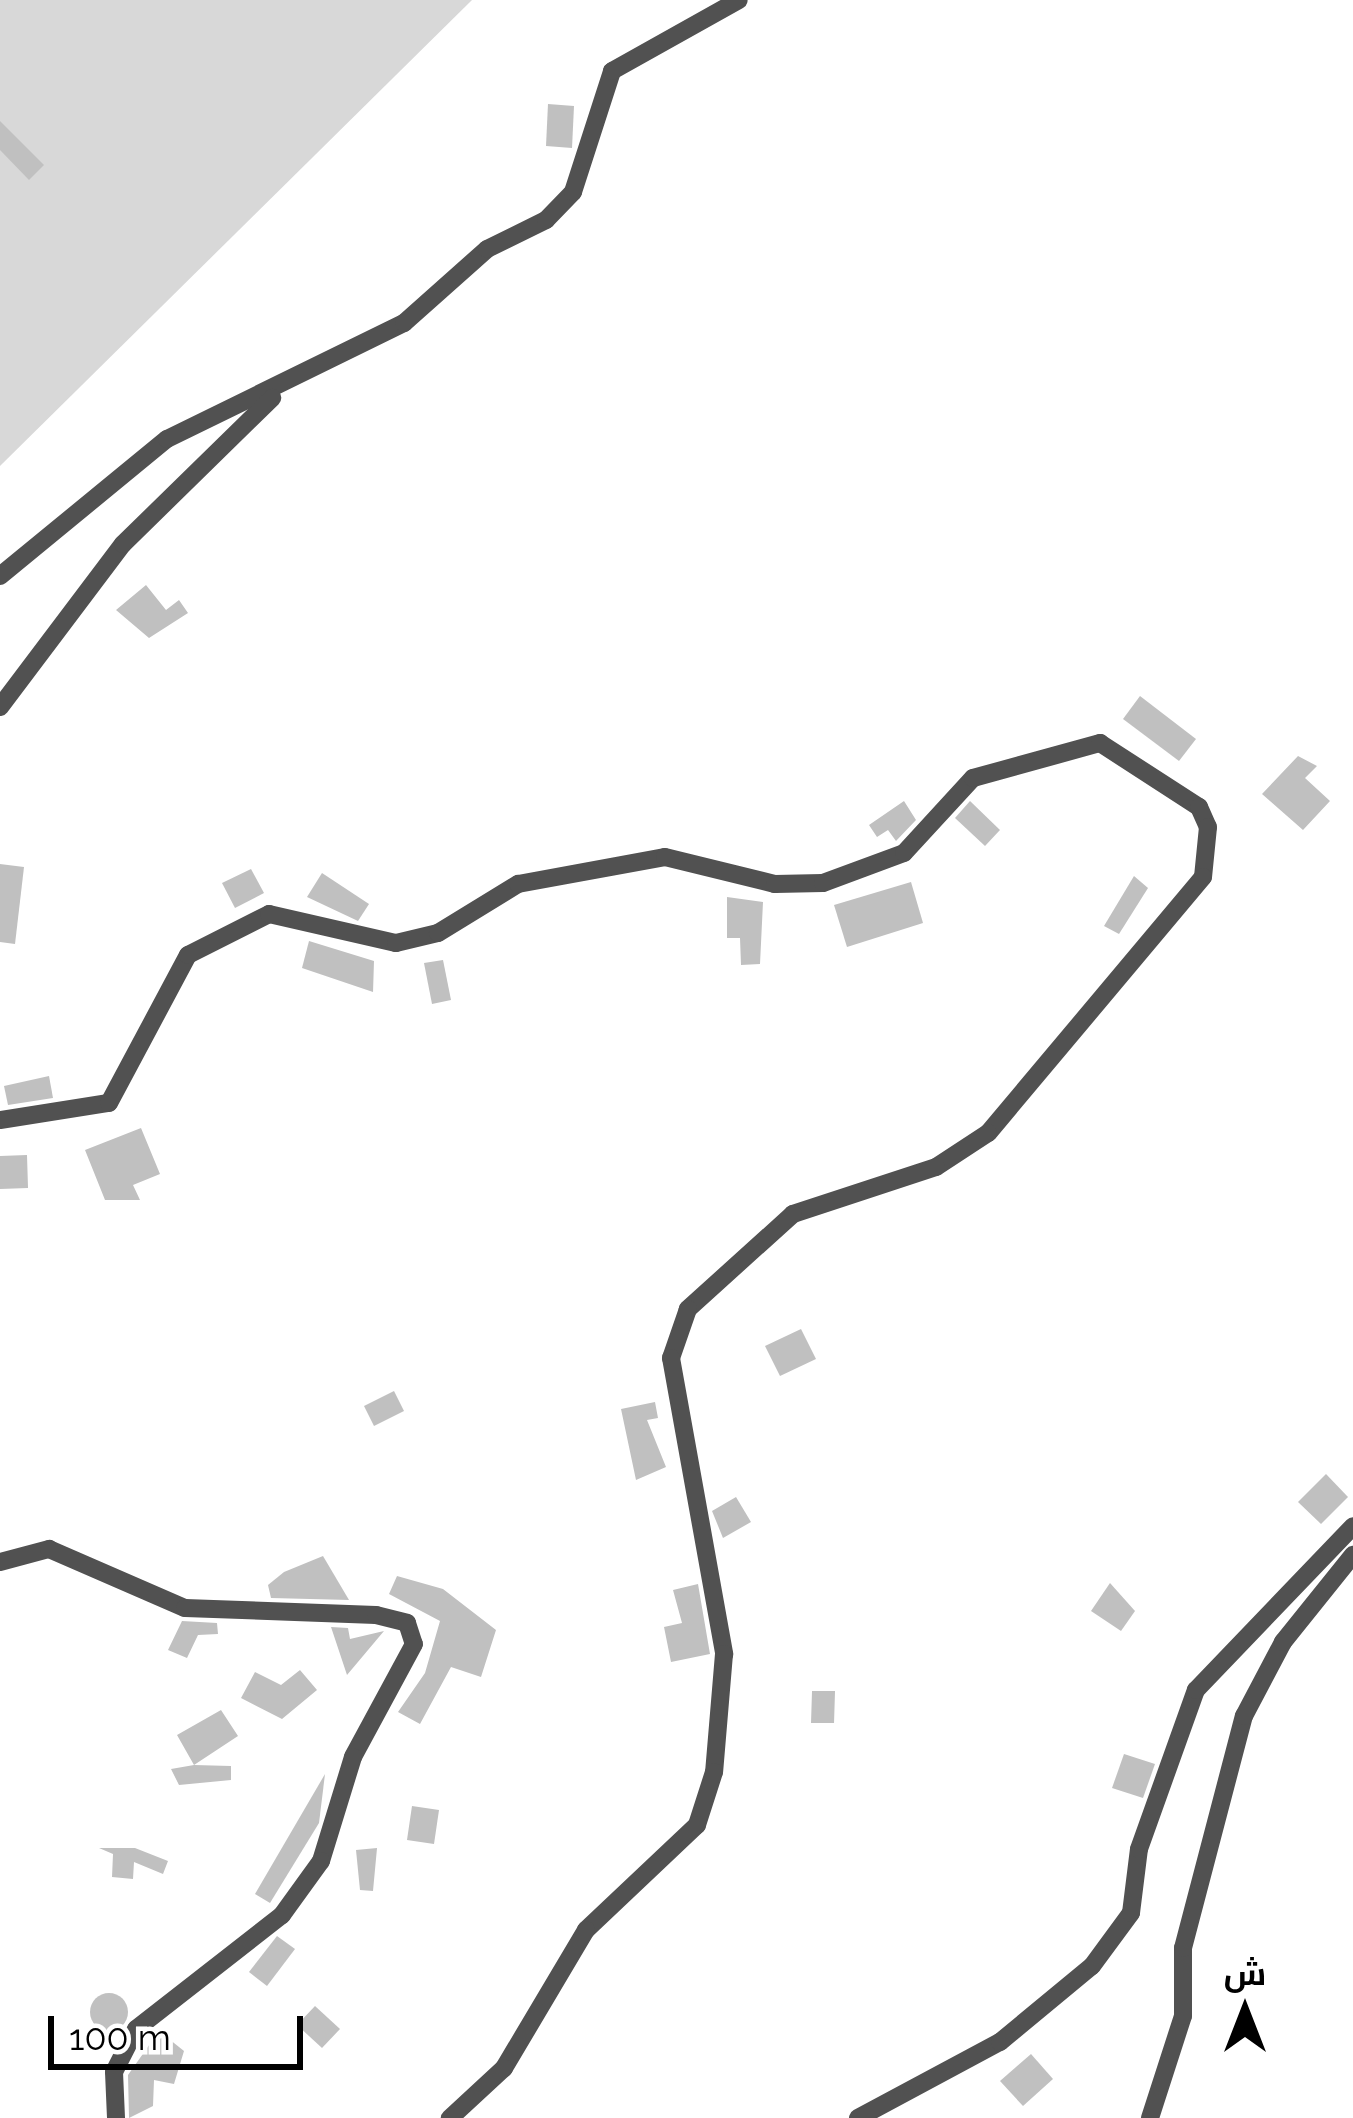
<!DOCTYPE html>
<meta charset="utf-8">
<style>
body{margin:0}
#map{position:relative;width:1353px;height:2118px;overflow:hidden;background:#fff;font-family:Raleway,Cairo,sans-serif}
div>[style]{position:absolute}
.green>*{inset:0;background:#d8d8d8}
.building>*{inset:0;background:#c0c0c0}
.round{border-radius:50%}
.minor>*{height:18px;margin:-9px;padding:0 9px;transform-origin:9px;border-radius:9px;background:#515151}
span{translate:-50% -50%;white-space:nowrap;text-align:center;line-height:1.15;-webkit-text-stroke:9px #fff;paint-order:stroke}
.north{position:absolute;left:1185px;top:1950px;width:120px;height:120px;-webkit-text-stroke:9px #fff;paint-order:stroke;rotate:0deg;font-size:33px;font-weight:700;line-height:48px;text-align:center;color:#000}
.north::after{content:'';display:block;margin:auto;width:42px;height:54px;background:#000;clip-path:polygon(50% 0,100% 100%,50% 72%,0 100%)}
.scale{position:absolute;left:48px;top:2016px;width:255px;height:54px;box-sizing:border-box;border:6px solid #000;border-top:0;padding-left:15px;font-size:36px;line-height:42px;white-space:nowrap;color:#000;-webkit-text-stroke:9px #fff;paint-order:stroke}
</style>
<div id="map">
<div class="green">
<div style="clip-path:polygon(0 0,472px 0,0 466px)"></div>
</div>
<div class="building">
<div style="clip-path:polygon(548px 104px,574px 106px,572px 148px,546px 146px)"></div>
<div style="clip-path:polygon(0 121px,44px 165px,29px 180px,0 150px)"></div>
<div style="clip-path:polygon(146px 585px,166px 610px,179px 600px,188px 613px,149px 638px,116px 610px)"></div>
<div style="clip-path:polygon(1140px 696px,1196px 739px,1179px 761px,1123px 719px)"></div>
<div style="clip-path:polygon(1298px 756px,1317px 766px,1305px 778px,1330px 801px,1303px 830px,1262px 794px)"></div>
<div style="clip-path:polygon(904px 801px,916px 820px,896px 841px,888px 830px,877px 837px,869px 825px)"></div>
<div style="clip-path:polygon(970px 801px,1000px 830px,985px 846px,955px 818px)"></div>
<div style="clip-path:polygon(0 864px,24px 867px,15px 944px,0 942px)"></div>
<div style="clip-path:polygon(251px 869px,264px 893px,235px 908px,222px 883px)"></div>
<div style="clip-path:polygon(322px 873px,369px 904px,358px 921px,307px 897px)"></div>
<div style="clip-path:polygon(1134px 876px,1148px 888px,1119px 934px,1104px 926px)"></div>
<div style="clip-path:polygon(911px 882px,923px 923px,847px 947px,834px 905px)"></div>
<div style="clip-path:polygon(727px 897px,763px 902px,760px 964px,741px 965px,740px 938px,727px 938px)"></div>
<div style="clip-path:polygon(309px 941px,374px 961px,373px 992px,302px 968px)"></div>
<div style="clip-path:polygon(443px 960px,451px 1000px,432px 1004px,424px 963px)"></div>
<div style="clip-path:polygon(49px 1076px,53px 1098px,8px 1105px,4px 1086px)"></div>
<div style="clip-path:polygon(141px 1128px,160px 1174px,133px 1185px,140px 1200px,105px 1200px,85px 1150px)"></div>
<div style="clip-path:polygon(27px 1155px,28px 1188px,0 1189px,0 1156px)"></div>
<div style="clip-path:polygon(801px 1329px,816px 1359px,780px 1376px,765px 1346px)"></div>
<div style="clip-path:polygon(394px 1391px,404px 1411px,374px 1426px,364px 1406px)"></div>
<div style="clip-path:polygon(655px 1402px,658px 1418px,647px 1420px,666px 1467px,636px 1480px,621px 1409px)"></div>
<div style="clip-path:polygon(1326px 1474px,1348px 1497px,1321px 1524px,1298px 1502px)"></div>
<div style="clip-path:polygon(736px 1497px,751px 1522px,723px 1538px,712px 1511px)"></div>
<div style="clip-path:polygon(323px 1556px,349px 1600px,271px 1598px,268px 1585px,284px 1572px)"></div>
<div style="clip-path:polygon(397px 1576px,443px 1589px,496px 1630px,481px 1677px,451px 1667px,420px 1724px,398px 1712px,425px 1673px,440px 1621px,389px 1594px)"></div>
<div style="clip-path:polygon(1110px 1583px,1135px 1611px,1121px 1631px,1091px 1611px)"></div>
<div style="clip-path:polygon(698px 1584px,710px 1654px,671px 1662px,664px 1627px,682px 1623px,673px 1590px)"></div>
<div style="clip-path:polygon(182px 1621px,217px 1623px,218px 1634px,198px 1635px,187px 1658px,168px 1650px)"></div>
<div style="clip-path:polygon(331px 1627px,348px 1628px,350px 1639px,384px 1631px,347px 1675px)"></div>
<div style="clip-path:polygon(300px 1670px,317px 1690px,282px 1719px,241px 1698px,255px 1672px,281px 1685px)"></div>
<div style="clip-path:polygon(812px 1691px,835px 1691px,834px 1723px,811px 1723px)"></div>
<div style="clip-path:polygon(221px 1710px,238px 1736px,194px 1765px,231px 1766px,231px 1780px,179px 1785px,171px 1769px,194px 1765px,177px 1735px)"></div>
<div style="clip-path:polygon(1124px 1754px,1155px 1764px,1143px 1798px,1112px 1788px)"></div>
<div style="clip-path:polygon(325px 1774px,319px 1823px,270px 1903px,255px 1894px)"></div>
<div style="clip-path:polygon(412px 1806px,439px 1810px,434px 1844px,407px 1840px)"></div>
<div style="clip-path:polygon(99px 1848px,135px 1848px,168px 1861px,163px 1874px,134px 1862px,133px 1879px,112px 1877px,113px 1854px)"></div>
<div style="clip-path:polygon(377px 1848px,373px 1891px,360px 1890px,356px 1850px)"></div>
<div style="clip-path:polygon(277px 1936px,295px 1949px,267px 1986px,249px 1972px)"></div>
<div class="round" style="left:90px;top:1993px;width:38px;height:38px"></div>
<div style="clip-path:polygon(315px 2006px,340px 2029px,322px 2048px,297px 2025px)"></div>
<div style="clip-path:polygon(159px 2031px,184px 2051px,174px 2084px,154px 2080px,153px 2106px,129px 2118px,128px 2075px)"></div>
<div style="clip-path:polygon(1031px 2054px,1053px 2079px,1023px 2106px,1000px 2081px)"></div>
</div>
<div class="minor">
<div style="left:0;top:576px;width:216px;rotate:-39.4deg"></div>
<div style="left:167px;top:439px;width:264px;rotate:-26.1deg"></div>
<div style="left:404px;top:323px;width:111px;rotate:-41.7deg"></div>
<div style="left:487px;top:249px;width:66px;rotate:-26.2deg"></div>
<div style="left:546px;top:220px;width:39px;rotate:-46deg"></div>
<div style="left:573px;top:192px;width:127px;rotate:-72.1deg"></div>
<div style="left:612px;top:71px;width:145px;rotate:-29.2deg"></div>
<div style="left:0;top:707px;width:204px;rotate:-53deg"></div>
<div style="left:123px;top:544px;width:209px;rotate:-44.4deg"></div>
<div style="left:0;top:1120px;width:110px;rotate:-8.9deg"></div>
<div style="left:109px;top:1103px;width:168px;rotate:-61.9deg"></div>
<div style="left:188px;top:955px;width:91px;rotate:-26.8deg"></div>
<div style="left:269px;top:914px;width:130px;rotate:12.9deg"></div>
<div style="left:396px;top:943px;width:43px;rotate:-13.4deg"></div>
<div style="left:438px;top:933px;width:94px;rotate:-31.5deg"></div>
<div style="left:518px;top:884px;width:149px;rotate:-10.4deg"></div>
<div style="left:665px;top:857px;width:113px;rotate:13.8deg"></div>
<div style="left:775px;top:884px;width:48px;rotate:-1.2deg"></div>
<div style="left:823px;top:883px;width:86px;rotate:-20.3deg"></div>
<div style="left:904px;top:853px;width:102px;rotate:-47.4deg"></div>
<div style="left:973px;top:778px;width:132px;rotate:-15.4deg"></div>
<div style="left:1100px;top:743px;width:118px;rotate:32.9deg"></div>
<div style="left:1199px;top:807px;width:22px;rotate:66deg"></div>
<div style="left:1208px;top:827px;width:50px;rotate:95.7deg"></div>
<div style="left:1203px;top:877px;width:334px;rotate:130deg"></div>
<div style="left:988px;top:1133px;width:62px;rotate:146.8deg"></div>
<div style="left:936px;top:1167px;width:151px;rotate:161.8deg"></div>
<div style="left:793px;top:1214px;width:142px;rotate:137.9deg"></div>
<div style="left:688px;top:1309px;width:52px;rotate:109.1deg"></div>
<div style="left:671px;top:1358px;width:301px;rotate:79.8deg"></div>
<div style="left:724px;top:1654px;width:118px;rotate:94.8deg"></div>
<div style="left:714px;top:1772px;width:56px;rotate:107.8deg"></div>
<div style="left:697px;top:1825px;width:153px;rotate:136.6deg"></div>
<div style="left:586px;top:1930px;width:161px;rotate:120.7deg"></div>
<div style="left:504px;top:2068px;width:74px;rotate:137.2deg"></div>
<div style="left:0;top:1562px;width:51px;rotate:-14.9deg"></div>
<div style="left:49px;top:1549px;width:148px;rotate:23.5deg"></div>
<div style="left:185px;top:1608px;width:191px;rotate:2.1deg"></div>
<div style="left:376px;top:1615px;width:32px;rotate:14deg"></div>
<div style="left:407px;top:1623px;width:22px;rotate:72deg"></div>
<div style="left:414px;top:1644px;width:128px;rotate:118.4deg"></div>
<div style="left:353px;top:1757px;width:109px;rotate:107.1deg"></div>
<div style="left:321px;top:1861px;width:67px;rotate:125.8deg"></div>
<div style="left:282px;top:1915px;width:185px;rotate:142deg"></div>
<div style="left:136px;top:2029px;width:48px;rotate:117.1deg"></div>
<div style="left:114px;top:2072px;width:46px;rotate:87.5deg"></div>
<div style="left:858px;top:2118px;width:161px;rotate:-28.2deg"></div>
<div style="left:1000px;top:2042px;width:119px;rotate:-39.6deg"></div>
<div style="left:1092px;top:1966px;width:66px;rotate:-53.7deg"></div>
<div style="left:1131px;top:1913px;width:64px;rotate:-82.9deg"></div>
<div style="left:1139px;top:1849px;width:169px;rotate:-70.3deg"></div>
<div style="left:1196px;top:1690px;width:227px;rotate:-46.2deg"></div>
<div style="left:1150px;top:2118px;width:107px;rotate:-72.1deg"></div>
<div style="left:1183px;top:2016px;width:68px;rotate:-90deg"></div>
<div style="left:1183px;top:1948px;width:240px;rotate:-75.3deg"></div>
<div style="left:1244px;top:1716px;width:84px;rotate:-62.2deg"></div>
<div style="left:1283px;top:1642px;width:112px;rotate:-51.2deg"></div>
</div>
<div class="north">ش</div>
<div class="scale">100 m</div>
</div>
